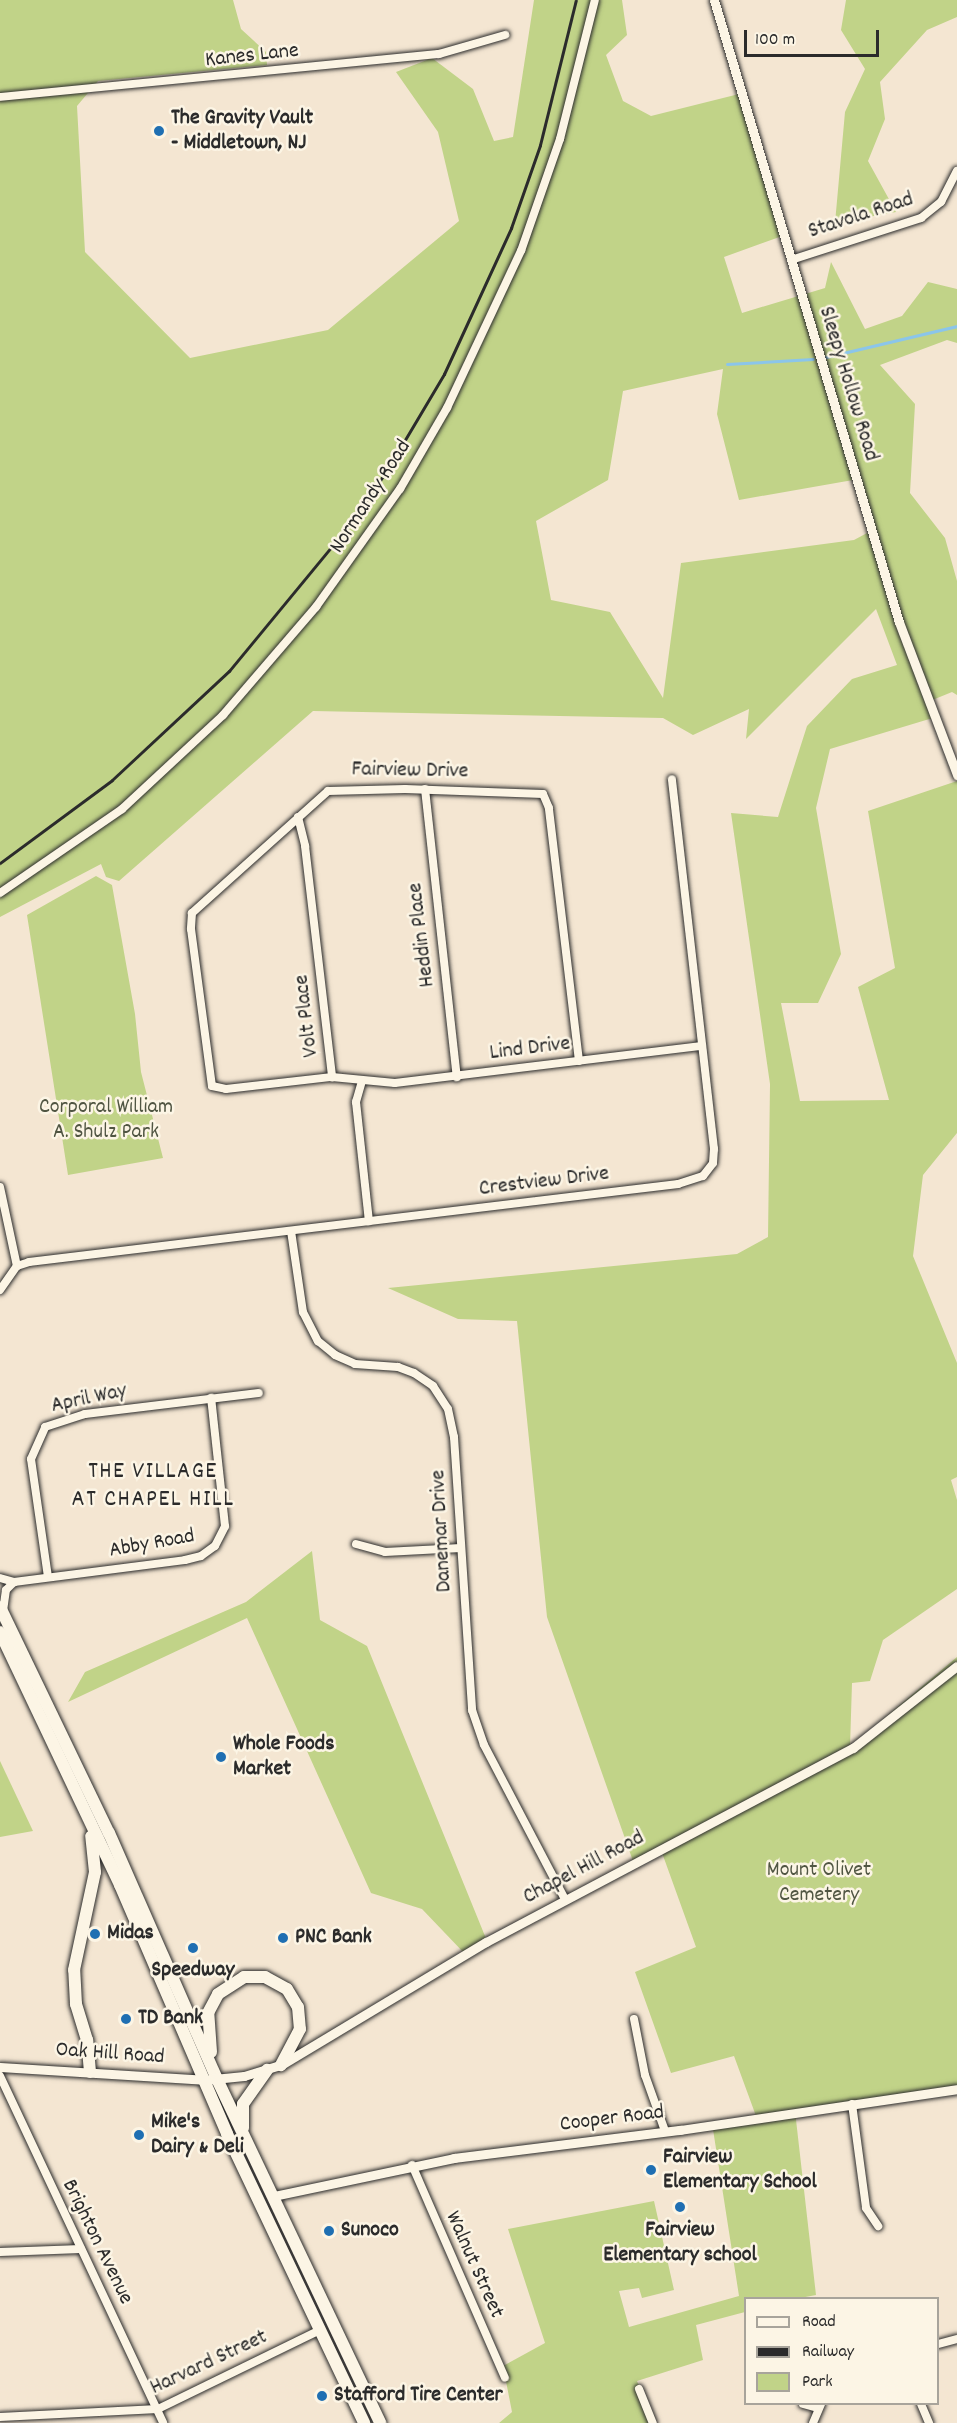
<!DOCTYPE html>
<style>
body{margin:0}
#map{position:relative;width:957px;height:2423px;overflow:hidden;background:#f4e6d2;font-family:Dekko,sans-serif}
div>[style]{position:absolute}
.green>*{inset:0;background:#c1d388}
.stream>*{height:3px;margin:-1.5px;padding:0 1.5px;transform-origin:1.5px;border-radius:1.5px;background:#8bc5ea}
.roads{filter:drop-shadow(0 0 2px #2b2b2b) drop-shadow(0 0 2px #2b2b2b)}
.minor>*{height:8px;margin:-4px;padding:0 4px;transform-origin:4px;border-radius:4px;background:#fcf5e5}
.tertiary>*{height:9px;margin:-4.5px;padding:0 4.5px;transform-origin:4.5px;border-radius:4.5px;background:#fcf5e5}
.trunk>*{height:12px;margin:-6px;padding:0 6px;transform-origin:6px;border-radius:6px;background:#fcf5e5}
.rail>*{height:3px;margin:-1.5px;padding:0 1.5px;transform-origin:1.5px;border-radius:1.5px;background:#2b2b2b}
.dots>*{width:16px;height:16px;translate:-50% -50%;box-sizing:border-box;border:3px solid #fcf5e5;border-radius:50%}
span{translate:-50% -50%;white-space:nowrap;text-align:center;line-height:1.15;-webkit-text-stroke:5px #fcf5e5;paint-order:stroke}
.street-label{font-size:22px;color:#2b2b2b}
.poi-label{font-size:22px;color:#2b2b2b;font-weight:700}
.left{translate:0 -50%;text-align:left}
.park-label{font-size:22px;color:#505542}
.neighbourhood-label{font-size:24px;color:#2b2b2b;letter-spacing:1.5px}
.legend{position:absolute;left:744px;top:2297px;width:195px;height:108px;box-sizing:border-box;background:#fcf5e5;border:2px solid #a8a49b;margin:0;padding:8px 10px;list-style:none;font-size:18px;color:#2b2b2b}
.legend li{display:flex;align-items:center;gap:12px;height:30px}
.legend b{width:30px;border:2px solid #a8a49b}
.scale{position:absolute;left:744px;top:30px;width:135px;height:27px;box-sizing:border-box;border:3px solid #2b2b2b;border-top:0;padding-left:8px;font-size:18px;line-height:21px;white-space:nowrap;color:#2b2b2b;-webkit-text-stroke:4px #fcf5e5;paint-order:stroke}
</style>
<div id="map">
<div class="green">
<div style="clip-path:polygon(evenodd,0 0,233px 0,241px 29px,266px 52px,267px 65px,98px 81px,77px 106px,85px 252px,190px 358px,328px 330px,459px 221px,438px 132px,396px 72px,432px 58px,473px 89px,494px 141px,513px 137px,534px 0,622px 0,627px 35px,606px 55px,623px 101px,651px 116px,743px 93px,785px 235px,724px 257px,742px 313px,825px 288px,831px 262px,865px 329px,902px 316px,928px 282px,957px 289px,957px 343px,947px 340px,880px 365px,915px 404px,910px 493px,945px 538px,957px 581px,957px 695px,952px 692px,930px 701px,936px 717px,830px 749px,816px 808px,841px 954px,818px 1003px,781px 1003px,800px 1101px,889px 1100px,858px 987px,895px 968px,868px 811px,957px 781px,957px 1133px,923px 1175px,913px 1256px,957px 1363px,957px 1477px,951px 1480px,957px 1500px,957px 1589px,883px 1640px,870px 1681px,852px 1683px,850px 1747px,957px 1657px,957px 2087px,795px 2111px,816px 2295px,800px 2298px,746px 2298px,745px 2312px,696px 2325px,703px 2360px,637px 2381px,654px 2423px,499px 2423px,512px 2412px,503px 2366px,545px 2343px,508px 2229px,654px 2201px,674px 2290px,642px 2298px,639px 2288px,619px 2291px,629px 2327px,739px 2296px,712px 2123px,756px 2116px,734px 2056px,671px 2073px,635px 1972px,696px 1947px,661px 1850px,634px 1864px,547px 1617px,517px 1321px,458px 1319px,388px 1288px,737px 1254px,768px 1237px,770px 1084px,731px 813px,778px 817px,807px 726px,852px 679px,897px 665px,876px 609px,746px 739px,749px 709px,693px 735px,663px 718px,313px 711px,119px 881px,106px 877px,101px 864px,0 917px,0 0,723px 369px,717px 414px,739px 500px,853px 480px,869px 532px,854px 540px,681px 563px,663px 698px,610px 612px,551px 600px,536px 521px,608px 480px,623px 391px,723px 369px)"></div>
<div style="clip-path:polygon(846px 0,957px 0,957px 17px,927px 30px,880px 82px,885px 119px,868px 161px,896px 212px,835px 223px,845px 112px,865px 69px,841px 30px)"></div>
<div style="clip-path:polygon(96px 876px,112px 885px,135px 1014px,141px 1072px,163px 1158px,68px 1175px,27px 915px)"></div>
<div style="clip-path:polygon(312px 1551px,320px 1620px,367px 1646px,487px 1941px,465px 1954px,422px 1909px,371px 1893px,247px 1618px,68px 1702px,85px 1672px,246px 1602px)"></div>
<div style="clip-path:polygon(0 1761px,33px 1831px,0 1837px)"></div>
</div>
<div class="stream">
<div style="left:826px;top:357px;width:135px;rotate:-13.3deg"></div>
<div style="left:727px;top:364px;width:86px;rotate:-3.3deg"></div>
</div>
<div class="roads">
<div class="minor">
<div style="left:0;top:97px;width:441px;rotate:-5.6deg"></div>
<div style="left:439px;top:54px;width:69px;rotate:-16.1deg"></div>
<div style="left:791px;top:260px;width:137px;rotate:-17.9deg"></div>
<div style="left:921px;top:218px;width:26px;rotate:-39deg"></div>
<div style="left:941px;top:202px;width:35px;rotate:-63deg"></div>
<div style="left:425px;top:789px;width:290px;rotate:83.7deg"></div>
<div style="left:298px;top:817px;width:30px;rotate:76deg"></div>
<div style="left:305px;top:846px;width:233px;rotate:83.3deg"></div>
<div style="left:0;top:893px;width:148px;rotate:-34.5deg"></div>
<div style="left:122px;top:809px;width:138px;rotate:-42.9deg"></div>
<div style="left:223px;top:715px;width:143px;rotate:-49.3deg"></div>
<div style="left:316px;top:607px;width:145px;rotate:-54.6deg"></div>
<div style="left:400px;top:489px;width:94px;rotate:-59.9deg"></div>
<div style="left:447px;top:408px;width:174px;rotate:-64.8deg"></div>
<div style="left:521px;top:251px;width:119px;rotate:-70.8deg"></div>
<div style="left:560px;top:139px;width:143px;rotate:-75.9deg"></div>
<div style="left:579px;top:1061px;width:255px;rotate:-96.8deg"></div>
<div style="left:549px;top:808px;width:15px;rotate:-113deg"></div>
<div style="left:543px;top:794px;width:138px;rotate:-177.9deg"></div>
<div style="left:405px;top:789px;width:77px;rotate:178.5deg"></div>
<div style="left:328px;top:791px;width:183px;rotate:138.1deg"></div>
<div style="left:192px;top:913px;width:16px;rotate:94deg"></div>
<div style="left:191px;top:929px;width:158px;rotate:82.4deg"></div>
<div style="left:212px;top:1086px;width:14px;rotate:12deg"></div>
<div style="left:226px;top:1089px;width:107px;rotate:-6.5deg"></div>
<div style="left:332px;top:1077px;width:63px;rotate:5.4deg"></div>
<div style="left:395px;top:1083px;width:309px;rotate:-6.9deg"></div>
<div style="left:362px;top:1081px;width:22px;rotate:106deg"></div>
<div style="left:356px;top:1102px;width:120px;rotate:83.8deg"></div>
<div style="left:0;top:1187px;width:81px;rotate:77.9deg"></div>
<div style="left:291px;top:1231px;width:82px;rotate:81.6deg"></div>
<div style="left:303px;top:1312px;width:33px;rotate:63deg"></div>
<div style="left:318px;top:1341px;width:22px;rotate:39deg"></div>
<div style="left:335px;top:1355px;width:22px;rotate:24deg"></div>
<div style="left:355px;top:1364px;width:43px;rotate:4deg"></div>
<div style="left:398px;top:1367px;width:17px;rotate:21deg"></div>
<div style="left:414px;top:1373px;width:23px;rotate:34deg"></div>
<div style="left:433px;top:1386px;width:27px;rotate:57deg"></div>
<div style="left:448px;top:1409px;width:29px;rotate:78deg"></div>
<div style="left:454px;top:1437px;width:274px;rotate:86.2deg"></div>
<div style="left:472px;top:1710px;width:37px;rotate:71deg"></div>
<div style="left:484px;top:1745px;width:174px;rotate:62.3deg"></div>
<div style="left:0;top:1290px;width:29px;rotate:-55deg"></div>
<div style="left:17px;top:1266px;width:13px;rotate:-18deg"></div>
<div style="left:29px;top:1262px;width:654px;rotate:-6.85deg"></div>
<div style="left:678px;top:1184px;width:26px;rotate:-18deg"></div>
<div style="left:703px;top:1176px;width:16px;rotate:-52deg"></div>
<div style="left:713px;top:1163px;width:14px;rotate:-86deg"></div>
<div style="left:714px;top:1149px;width:372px;rotate:-96.5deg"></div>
<div style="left:356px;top:1544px;width:30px;rotate:15deg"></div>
<div style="left:385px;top:1552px;width:76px;rotate:-3deg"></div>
<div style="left:48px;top:1577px;width:119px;rotate:-98.2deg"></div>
<div style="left:31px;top:1459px;width:35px;rotate:-66deg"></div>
<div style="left:45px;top:1427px;width:42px;rotate:-18deg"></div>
<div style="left:85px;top:1414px;width:175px;rotate:-6.9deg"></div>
<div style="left:0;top:1578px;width:15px;rotate:16deg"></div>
<div style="left:14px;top:1582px;width:172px;rotate:-7.3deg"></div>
<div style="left:185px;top:1560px;width:16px;rotate:-14deg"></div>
<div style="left:201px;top:1556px;width:17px;rotate:-36deg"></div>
<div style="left:215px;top:1546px;width:22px;rotate:-63deg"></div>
<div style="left:225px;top:1526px;width:129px;rotate:-96.2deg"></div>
<div style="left:3px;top:1611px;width:21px;rotate:-82deg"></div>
<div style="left:6px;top:1590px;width:11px;rotate:-45deg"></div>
<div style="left:634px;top:2019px;width:57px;rotate:78.9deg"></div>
<div style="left:645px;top:2075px;width:59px;rotate:70.3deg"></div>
<div style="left:0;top:2076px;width:383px;rotate:64.8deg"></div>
<div style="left:852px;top:2104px;width:105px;rotate:82.3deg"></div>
<div style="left:866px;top:2208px;width:22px;rotate:56deg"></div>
<div style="left:412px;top:2165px;width:232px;rotate:66.4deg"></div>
<div style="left:0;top:2252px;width:81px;rotate:-2.1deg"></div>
<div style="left:938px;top:2344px;width:20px;rotate:-15deg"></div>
<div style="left:639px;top:2389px;width:37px;rotate:68deg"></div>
<div style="left:803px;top:2404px;width:16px;rotate:15deg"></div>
<div style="left:921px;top:2404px;width:21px;rotate:67deg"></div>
<div style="left:0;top:2417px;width:158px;rotate:-2.9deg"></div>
<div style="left:158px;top:2409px;width:180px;rotate:-26deg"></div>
<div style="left:813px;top:2423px;width:21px;rotate:-67deg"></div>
</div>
<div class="tertiary">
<div style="left:714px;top:0;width:649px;rotate:73.44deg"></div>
<div style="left:899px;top:622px;width:164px;rotate:69.2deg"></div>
<div style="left:0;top:2067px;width:204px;rotate:3.6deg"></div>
<div style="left:204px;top:2080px;width:40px;rotate:-5.7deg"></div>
<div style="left:244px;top:2076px;width:39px;rotate:-17deg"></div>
<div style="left:281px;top:2065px;width:239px;rotate:-31deg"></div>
<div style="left:486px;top:1942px;width:415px;rotate:-27.9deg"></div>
<div style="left:853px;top:1748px;width:132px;rotate:-38.3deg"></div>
<div style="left:274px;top:2196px;width:184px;rotate:-11.9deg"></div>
<div style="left:454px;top:2158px;width:228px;rotate:-7.1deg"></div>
<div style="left:680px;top:2130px;width:280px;rotate:-8.4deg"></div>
</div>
<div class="trunk">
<div style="left:0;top:1607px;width:251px;rotate:64.3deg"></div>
<div style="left:109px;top:1833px;width:269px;rotate:66.3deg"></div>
<div style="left:217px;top:2079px;width:381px;rotate:64.6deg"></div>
<div style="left:0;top:1632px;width:280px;rotate:64.6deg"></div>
<div style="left:120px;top:1885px;width:271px;rotate:66.7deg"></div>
<div style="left:227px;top:2134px;width:320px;rotate:64.6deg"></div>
<div style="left:211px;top:2052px;width:39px;rotate:-94deg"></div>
<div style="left:208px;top:2013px;width:21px;rotate:-62deg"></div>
<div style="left:218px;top:1994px;width:31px;rotate:-33deg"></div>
<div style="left:244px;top:1977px;width:21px"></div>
<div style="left:265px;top:1977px;width:25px;rotate:29deg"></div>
<div style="left:287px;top:1989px;width:21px;rotate:59deg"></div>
<div style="left:298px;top:2007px;width:22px;rotate:85deg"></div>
<div style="left:300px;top:2029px;width:41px;rotate:117.8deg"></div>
<div style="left:90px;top:2072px;width:32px;rotate:-95deg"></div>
<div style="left:87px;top:2040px;width:38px;rotate:-107deg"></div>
<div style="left:76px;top:2004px;width:34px;rotate:-93deg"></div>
<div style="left:74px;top:1970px;width:100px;rotate:-77.9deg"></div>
<div style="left:95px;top:1872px;width:36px;rotate:-96deg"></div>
<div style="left:243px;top:2128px;width:24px;rotate:-90deg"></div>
<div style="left:243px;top:2104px;width:42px;rotate:-54.8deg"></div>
</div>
</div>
<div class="rail">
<div style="left:0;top:863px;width:139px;rotate:-36.5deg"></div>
<div style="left:112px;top:780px;width:160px;rotate:-43deg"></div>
<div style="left:229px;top:671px;width:193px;rotate:-50.5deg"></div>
<div style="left:352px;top:522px;width:63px;rotate:-56.1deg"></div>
<div style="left:387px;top:470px;width:112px;rotate:-59.3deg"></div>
<div style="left:444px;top:374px;width:161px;rotate:-65.3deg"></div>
<div style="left:511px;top:228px;width:88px;rotate:-70.7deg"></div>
<div style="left:540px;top:145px;width:149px;rotate:-76.1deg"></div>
</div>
<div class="dots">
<div style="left:159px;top:131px;background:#1f6fb2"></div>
<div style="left:221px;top:1757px;background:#1f6fb2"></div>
<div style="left:95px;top:1934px;background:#1f6fb2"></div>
<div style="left:283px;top:1938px;background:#1f6fb2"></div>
<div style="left:193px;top:1948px;background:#1f6fb2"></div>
<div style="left:126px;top:2019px;background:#1f6fb2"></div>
<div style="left:139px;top:2135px;background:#1f6fb2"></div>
<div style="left:651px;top:2170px;background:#1f6fb2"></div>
<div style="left:680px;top:2207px;background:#1f6fb2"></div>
<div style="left:329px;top:2231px;background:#1f6fb2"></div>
<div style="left:322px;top:2396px;background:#1f6fb2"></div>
</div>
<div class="street-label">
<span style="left:252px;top:56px;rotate:-6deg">Kanes Lane</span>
<span style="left:861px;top:216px;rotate:-18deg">Stavola Road</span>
<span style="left:848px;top:384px;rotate:73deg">Sleepy Hollow Road</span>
<span style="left:371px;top:497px;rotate:-57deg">Normandy Road</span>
<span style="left:410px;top:771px;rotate:1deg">Fairview Drive</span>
<span style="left:422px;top:935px;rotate:-97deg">Heddin Place</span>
<span style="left:307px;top:1016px;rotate:-97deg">Volt Place</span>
<span style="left:530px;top:1049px;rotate:-7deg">Lind Drive</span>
<span style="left:544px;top:1182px;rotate:-7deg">Crestview Drive</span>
<span style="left:89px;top:1399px;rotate:-12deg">April Way</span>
<span style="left:442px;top:1531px;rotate:-93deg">Danemar Drive</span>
<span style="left:152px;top:1544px;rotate:-10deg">Abby Road</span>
<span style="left:584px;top:1868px;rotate:-28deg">Chapel Hill Road</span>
<span style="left:110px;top:2054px;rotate:4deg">Oak Hill Road</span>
<span style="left:612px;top:2119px;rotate:-7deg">Cooper Road</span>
<span style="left:97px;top:2242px;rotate:64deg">Brighton Avenue</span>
<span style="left:474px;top:2265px;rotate:66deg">Walnut Street</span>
<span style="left:209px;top:2363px;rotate:-25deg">Harvard Street</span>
</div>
<div class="poi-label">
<span class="left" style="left:171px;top:131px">The Gravity Vault<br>- Middletown, NJ</span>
<span class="left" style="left:233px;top:1757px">Whole Foods<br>Market</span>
<span class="left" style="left:107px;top:1934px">Midas</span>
<span class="left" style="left:295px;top:1938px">PNC Bank</span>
<span style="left:193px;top:1971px">Speedway</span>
<span class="left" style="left:138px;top:2019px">TD Bank</span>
<span class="left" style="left:151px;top:2135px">Mike's<br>Dairy &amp; Deli</span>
<span class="left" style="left:663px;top:2170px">Fairview<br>Elementary School</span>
<span style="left:680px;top:2243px">Fairview<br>Elementary school</span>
<span class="left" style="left:341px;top:2231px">Sunoco</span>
<span class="left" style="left:334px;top:2396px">Stafford Tire Center</span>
</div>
<div class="park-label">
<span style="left:106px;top:1120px">Corporal William<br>A. Shulz Park</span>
<span style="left:819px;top:1883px">Mount Olivet<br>Cemetery</span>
</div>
<div class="neighbourhood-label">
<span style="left:153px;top:1487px">THE VILLAGE<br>AT CHAPEL HILL</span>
</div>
<ul class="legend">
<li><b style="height:8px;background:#fcf5e5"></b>Road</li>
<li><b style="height:8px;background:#2b2b2b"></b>Railway</li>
<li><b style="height:16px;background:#c1d388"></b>Park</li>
</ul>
<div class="scale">100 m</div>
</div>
